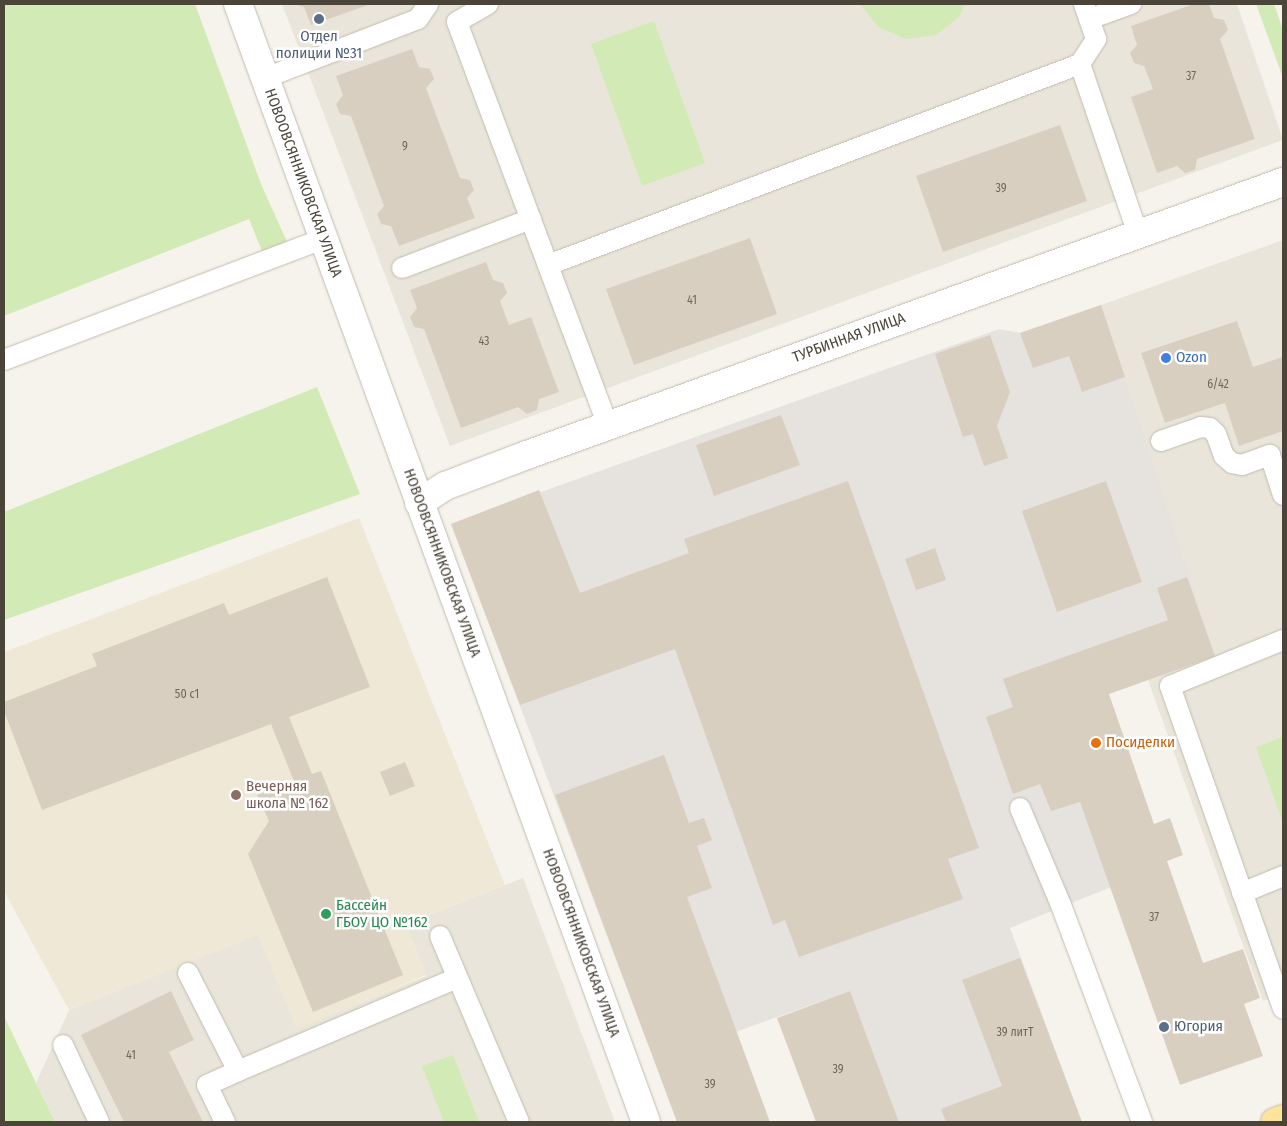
<!DOCTYPE html>
<meta charset="utf-8">
<style>
body{margin:0}
#map{position:relative;width:1287px;height:1126px;overflow:hidden;background:#f6f3ec;font-family:"Fira Sans Condensed",sans-serif}
div>[style]{position:absolute}
.residential>*{inset:0;background:#eae5da}
.industrial>*{inset:0;background:#e6e2dd}
.education>*{inset:0;background:#efe8d6}
.green>*{inset:0;background:#d2eab5}
.building>*{inset:0;background:#d8cfc1}
.roads{filter:drop-shadow(0 0 1px #c2bbae) drop-shadow(0 0 1px #c2bbae)}
.lane>*{height:20px;margin:-10px;padding:0 10px;transform-origin:10px;border-radius:10px;background:#fff}
.street>*{height:28px;margin:-14px;padding:0 14px;transform-origin:14px;border-radius:14px;background:#fff}
.primary>*{height:28px;margin:-14px;padding:0 14px;transform-origin:14px;border-radius:14px;background:#ffe39c}
.dots>*{width:14px;height:14px;translate:-50% -50%;box-sizing:border-box;border:2px solid #fff;border-radius:50%}
span{translate:-50% -50%;white-space:nowrap;text-align:center;line-height:1.15;-webkit-text-stroke:5px #fff;paint-order:stroke}
.number-label{font-size:12px;color:#6e675b}
.number-label span{-webkit-text-stroke-width:0}
.service-label{font-size:15px;color:#4e5e75}
.left{translate:0 -50%;text-align:left}
.street-label{font-size:15px;color:#4b4439}
.shop-label{font-size:15px;color:#366cbe}
.food-label{font-size:15px;color:#c56008}
.education-label{font-size:15px;color:#785e54}
.leisure-label{font-size:15px;color:#27864d}
.frame{position:absolute;inset:0;border:5px solid #4b4439;pointer-events:none}
</style>
<div id="map">
<div class="residential">
<div style="clip-path:polygon(282px 4px,1237px 4px,1283px 140px,450px 446px)"></div>
<div style="clip-path:polygon(1283px 240px,1283px 993px,1263px 1001px,1148px 680px,1101px 305px)"></div>
<div style="clip-path:polygon(523px 878px,615px 1122px,55px 1122px,36px 1083px,69px 1010px,258px 934px,297px 1028px,426px 976px,406px 924px)"></div>
</div>
<div class="industrial">
<div style="clip-path:polygon(1101px 305px,1215px 656px,1109px 694px,1080px 802px,1111px 887px,1010px 928px,1082px 1122px,899px 1122px,850px 991px,696px 1046px,690px 1032px,649px 1047px,451px 524px,999px 329px,1020px 333px)"></div>
</div>
<div class="education">
<div style="clip-path:polygon(359px 518px,505px 885px,406px 924px,426px 975px,297px 1029px,258px 935px,69px 1010px,4px 891px,4px 652px)"></div>
</div>
<div class="green">
<div style="clip-path:polygon(4px 4px,195px 4px,261px 184px,288px 244px,262px 251px,249px 219px,4px 316px)"></div>
<div style="clip-path:polygon(860px 4px,965px 4px,959px 17px,936px 35px,906px 39px,878px 27px)"></div>
<div style="clip-path:polygon(1256px 4px,1274px 4px,1283px 30px,1283px 78px)"></div>
<div style="clip-path:polygon(654px 21px,705px 163px,642px 186px,591px 44px)"></div>
<div style="clip-path:polygon(317px 387px,360px 494px,4px 620px,4px 512px)"></div>
<div style="clip-path:polygon(1283px 737px,1283px 823px,1256px 747px)"></div>
<div style="clip-path:polygon(4px 1016px,36px 1083px,55px 1122px,4px 1122px)"></div>
<div style="clip-path:polygon(453px 1055px,479px 1122px,444px 1122px,422px 1066px)"></div>
</div>
<div class="building">
<div style="clip-path:polygon(293px 4px,371px 4px,311px 25px,304px 7px)"></div>
<div style="clip-path:polygon(1194px 4px,1209px 4px,1214px 18px,1224px 20px,1228px 30px,1220px 39px,1255px 139px,1197px 159px,1195px 170px,1185px 173px,1177px 166px,1157px 173px,1131px 97px,1153px 89px,1144px 66px,1134px 63px,1130px 53px,1137px 45px,1131px 26px)"></div>
<div style="clip-path:polygon(412px 49px,419px 67px,430px 69px,434px 79px,426px 88px,460px 178px,470px 180px,474px 190px,467px 198px,475px 218px,399px 246px,391px 226px,381px 224px,377px 214px,384px 206px,351px 116px,340px 114px,336px 104px,343px 95px,336px 76px)"></div>
<div style="clip-path:polygon(1060px 125px,1087px 201px,943px 252px,916px 176px)"></div>
<div style="clip-path:polygon(750px 238px,777px 314px,634px 365px,606px 289px)"></div>
<div style="clip-path:polygon(486px 262px,493px 280px,503px 283px,507px 293px,500px 301px,509px 325px,531px 317px,559px 392px,539px 399px,537px 410px,527px 414px,518px 407px,461px 428px,424px 329px,414px 327px,410px 317px,417px 308px,410px 290px)"></div>
<div style="clip-path:polygon(1101px 305px,1125px 377px,1082px 392px,1069px 356px,1033px 368px,1020px 333px)"></div>
<div style="clip-path:polygon(1237px 321px,1253px 367px,1283px 357px,1283px 431px,1239px 446px,1225px 403px,1165px 423px,1141px 353px)"></div>
<div style="clip-path:polygon(990px 335px,1010px 392px,997px 426px,1008px 458px,984px 466px,973px 434px,963px 437px,935px 354px)"></div>
<div style="clip-path:polygon(781px 415px,800px 465px,714px 496px,696px 445px)"></div>
<div style="clip-path:polygon(848px 481px,979px 848px,948px 859px,963px 899px,799px 957px,785px 920px,773px 925px,675px 649px,520px 705px,451px 524px,539px 490px,580px 593px,689px 553px,684px 539px)"></div>
<div style="clip-path:polygon(1106px 481px,1142px 582px,1057px 612px,1022px 511px)"></div>
<div style="clip-path:polygon(935px 548px,946px 580px,916px 590px,905px 559px)"></div>
<div style="clip-path:polygon(327px 577px,370px 687px,289px 717px,312px 774px,321px 771px,403px 975px,313px 1012px,248px 854px,269px 821px,257px 795px,294px 781px,271px 724px,42px 810px,4px 711px,4px 702px,97px 666px,92px 654px,224px 603px,229px 615px)"></div>
<div style="clip-path:polygon(1187px 577px,1215px 656px,1109px 694px,1154px 824px,1170px 818px,1183px 855px,1167px 861px,1203px 963px,1243px 949px,1260px 998px,1244px 1004px,1263px 1056px,1180px 1085px,1080px 802px,1051px 811px,1040px 784px,1013px 794px,986px 717px,1013px 707px,1003px 679px,1168px 620px,1157px 588px)"></div>
<div style="clip-path:polygon(664px 755px,689px 823px,704px 818px,712px 840px,697px 846px,712px 888px,687px 897px,770px 1122px,677px 1122px,555px 795px)"></div>
<div style="clip-path:polygon(405px 762px,415px 786px,390px 796px,380px 772px)"></div>
<div style="clip-path:polygon(1020px 958px,1082px 1122px,946px 1122px,941px 1109px,1002px 1086px,962px 980px)"></div>
<div style="clip-path:polygon(171px 991px,194px 1040px,169px 1052px,203px 1122px,124px 1122px,81px 1035px)"></div>
<div style="clip-path:polygon(850px 991px,899px 1122px,816px 1122px,777px 1018px)"></div>
</div>
<div class="roads">
<div class="lane">
<div style="left:488px;top:4px;width:36px;rotate:150deg"></div>
<div style="left:457px;top:22px;width:431px;rotate:69.5deg"></div>
<div style="left:1089px;top:19px;width:45px;rotate:-19.7deg"></div>
<div style="left:1080px;top:64px;width:180px;rotate:71.2deg"></div>
<div style="left:265px;top:78px;width:164px;rotate:-21.1deg"></div>
<div style="left:418px;top:19px;width:18px;rotate:-56deg"></div>
<div style="left:548px;top:265px;width:569px;rotate:-20.7deg"></div>
<div style="left:1080px;top:64px;width:30px;rotate:-57deg"></div>
<div style="left:1096px;top:39px;width:37px;rotate:-109deg"></div>
<div style="left:402px;top:268px;width:138px;rotate:-20.8deg"></div>
<div style="left:4px;top:360px;width:341px;rotate:-20.8deg"></div>
<div style="left:1161px;top:441px;width:42px;rotate:-19.3deg"></div>
<div style="left:1201px;top:427px;width:9px;rotate:6deg"></div>
<div style="left:1210px;top:428px;width:8px;rotate:45deg"></div>
<div style="left:1216px;top:434px;width:23px;rotate:70deg"></div>
<div style="left:1224px;top:456px;width:11px;rotate:41deg"></div>
<div style="left:1232px;top:463px;width:10px;rotate:11deg"></div>
<div style="left:1242px;top:465px;width:30px;rotate:-20deg"></div>
<div style="left:1270px;top:455px;width:42px;rotate:72deg"></div>
<div style="left:1283px;top:640px;width:122px;rotate:157.8deg"></div>
<div style="left:1170px;top:686px;width:342px;rotate:70.7deg"></div>
<div style="left:1020px;top:808px;width:105px;rotate:67.1deg"></div>
<div style="left:1061px;top:905px;width:232px;rotate:69.5deg"></div>
<div style="left:1242px;top:893px;width:44px;rotate:-22.5deg"></div>
<div style="left:440px;top:936px;width:202px;rotate:67deg"></div>
<div style="left:188px;top:973px;width:110px;rotate:63deg"></div>
<div style="left:238px;top:1071px;width:238px;rotate:-23deg"></div>
<div style="left:63px;top:1045px;width:85px;rotate:64.9deg"></div>
<div style="left:225px;top:1122px;width:41px;rotate:-115.9deg"></div>
<div style="left:207px;top:1085px;width:34px;rotate:-24deg"></div>
</div>
<div class="street">
<div style="left:238px;top:4px;width:1190px;rotate:69.95deg"></div>
<div style="left:419px;top:503px;width:31px;rotate:-33deg"></div>
<div style="left:445px;top:486px;width:88px;rotate:-20.7deg"></div>
<div style="left:527px;top:455px;width:804px;rotate:-19.86deg"></div>
</div>
<div class="primary">
<div style="left:1275px;top:1122px;width:9px;rotate:-21deg"></div>
</div>
</div>
<div class="dots">
<div style="left:319px;top:19px;background:#5c6f8a"></div>
<div style="left:1166px;top:358px;background:#3f7fe0"></div>
<div style="left:1096px;top:743px;background:#e8710a"></div>
<div style="left:236px;top:795px;background:#8d6e63"></div>
<div style="left:326px;top:914px;background:#2e9e5b"></div>
<div style="left:1164px;top:1027px;background:#5c6f8a"></div>
</div>
<div class="number-label">
<span style="left:1191px;top:77px">37</span>
<span style="left:405px;top:147px">9</span>
<span style="left:1001px;top:189px">39</span>
<span style="left:692px;top:301px">41</span>
<span style="left:484px;top:342px">43</span>
<span style="left:1218px;top:385px">6/42</span>
<span style="left:187px;top:695px">50 с1</span>
<span style="left:1154px;top:918px">37</span>
<span style="left:1015px;top:1033px">39 литТ</span>
<span style="left:131px;top:1056px">41</span>
<span style="left:838px;top:1070px">39</span>
<span style="left:710px;top:1085px">39</span>
</div>
<div class="service-label">
<span style="left:319px;top:45px">Отдел<br>полиции №31</span>
<span class="left" style="left:1174px;top:1027px">Югория</span>
</div>
<div class="street-label">
<span style="left:303px;top:183px;rotate:70deg">НОВООВСЯННИКОВСКАЯ УЛИЦА</span>
<span style="left:849px;top:338px;rotate:-20deg">ТУРБИННАЯ УЛИЦА</span>
<span style="left:442px;top:563px;rotate:70deg">НОВООВСЯННИКОВСКАЯ УЛИЦА</span>
<span style="left:581px;top:943px;rotate:70deg">НОВООВСЯННИКОВСКАЯ УЛИЦА</span>
</div>
<div class="shop-label">
<span class="left" style="left:1176px;top:358px">Ozon</span>
</div>
<div class="food-label">
<span class="left" style="left:1106px;top:743px">Посиделки</span>
</div>
<div class="education-label">
<span class="left" style="left:246px;top:795px">Вечерняя<br>школа № 162</span>
</div>
<div class="leisure-label">
<span class="left" style="left:336px;top:914px">Бассейн<br>ГБОУ ЦО №162</span>
</div>
<div class="frame"></div>
</div>
